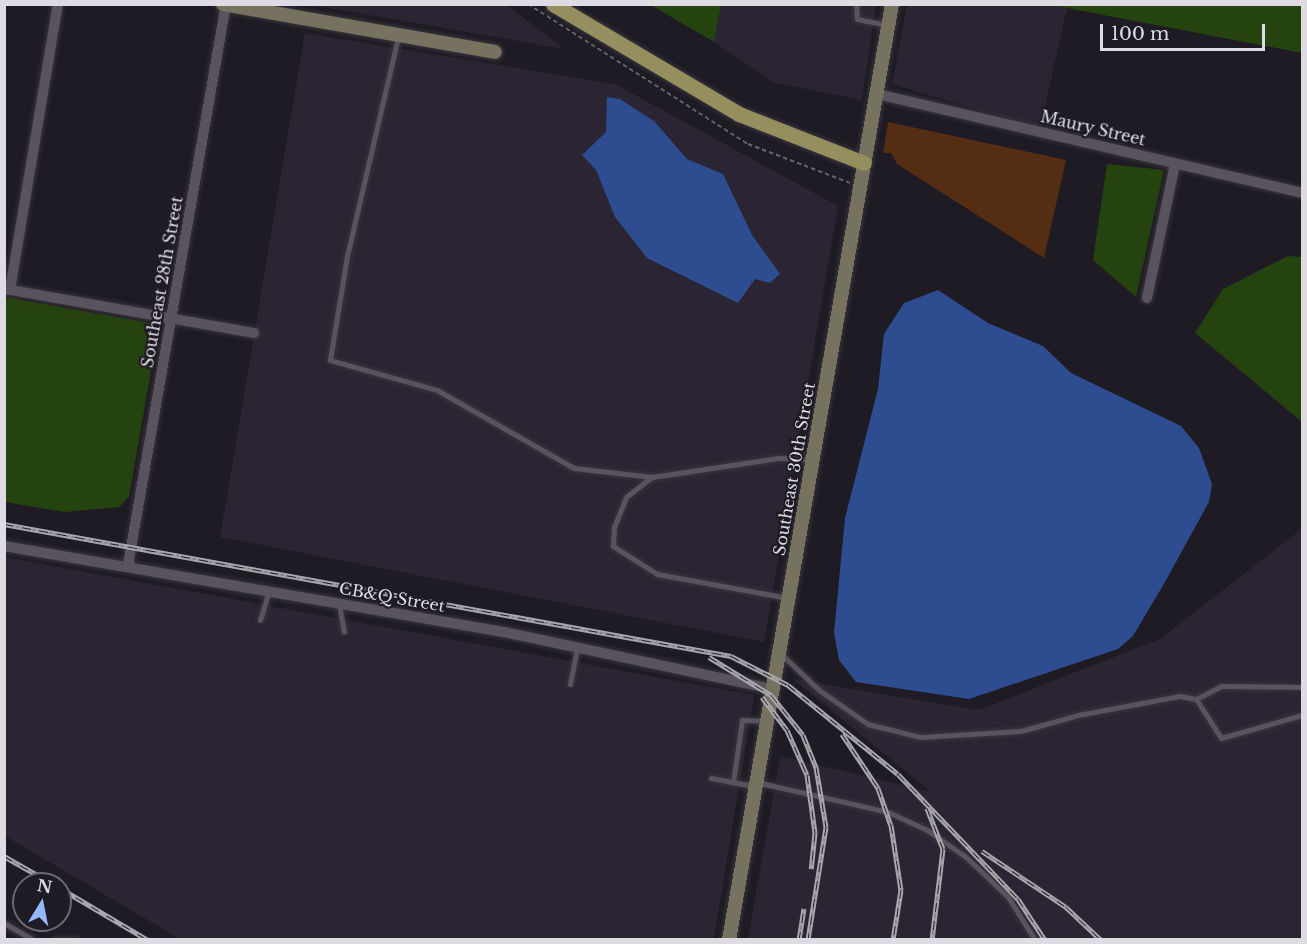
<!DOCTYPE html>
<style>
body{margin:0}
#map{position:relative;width:1307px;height:944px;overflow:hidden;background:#1f1b24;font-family:"Libre Baskerville",serif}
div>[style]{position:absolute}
.built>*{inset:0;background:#2b2533}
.green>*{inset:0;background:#25430e}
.water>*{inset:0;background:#2d4d90}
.building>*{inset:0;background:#552d13}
.path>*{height:2px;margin-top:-1px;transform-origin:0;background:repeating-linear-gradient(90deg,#68646c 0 4.5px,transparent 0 7.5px)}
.roads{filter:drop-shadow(0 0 2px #38353c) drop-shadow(0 0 2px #38353c)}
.lane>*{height:5px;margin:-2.5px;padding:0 2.5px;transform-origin:2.5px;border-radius:2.5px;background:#58535e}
.street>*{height:10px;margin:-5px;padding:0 5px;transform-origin:5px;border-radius:5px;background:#58535e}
.secondary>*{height:14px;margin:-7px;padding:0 7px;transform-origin:7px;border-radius:7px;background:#77715f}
.primary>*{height:15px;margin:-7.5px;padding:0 7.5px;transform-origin:7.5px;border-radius:7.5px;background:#958f60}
.rail>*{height:5px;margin-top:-2.5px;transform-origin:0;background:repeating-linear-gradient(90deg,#1f1b24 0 9px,#a9a7ad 0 18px);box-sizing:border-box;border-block:2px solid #a9a7ad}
span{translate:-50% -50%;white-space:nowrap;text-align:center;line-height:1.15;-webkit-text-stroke:4.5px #1f1b24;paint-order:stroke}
.street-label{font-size:16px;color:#dedce2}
.frame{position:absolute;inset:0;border:6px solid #dedce2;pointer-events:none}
.north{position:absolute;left:12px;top:872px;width:60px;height:60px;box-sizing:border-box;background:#1f1b24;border:2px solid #6b6870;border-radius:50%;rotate:10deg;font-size:16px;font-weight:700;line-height:24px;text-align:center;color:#dedce2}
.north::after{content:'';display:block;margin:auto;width:21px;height:27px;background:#94b7fd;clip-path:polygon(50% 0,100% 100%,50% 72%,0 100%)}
.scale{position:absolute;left:1100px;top:24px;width:165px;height:27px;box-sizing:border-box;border:3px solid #dedce2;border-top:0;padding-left:8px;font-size:18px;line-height:21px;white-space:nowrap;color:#dedce2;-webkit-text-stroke:4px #1f1b24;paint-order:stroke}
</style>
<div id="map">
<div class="built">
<div style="clip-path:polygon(1050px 4px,1067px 8px,1040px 128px,892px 84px,907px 5px)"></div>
<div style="clip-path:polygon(311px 5px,507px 5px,564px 49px)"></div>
<div style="clip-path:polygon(721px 5px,876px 5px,862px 100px,775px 83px,714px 42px)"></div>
<div style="clip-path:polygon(305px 33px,615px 84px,838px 206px,764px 642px,220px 537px)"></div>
<div style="clip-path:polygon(1302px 529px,1302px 939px,748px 940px,780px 756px,931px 792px,793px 679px,979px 710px,1160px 639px)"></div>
<div style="clip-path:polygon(5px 557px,754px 695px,714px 939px,180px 939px,5px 836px)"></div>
</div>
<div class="green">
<div style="clip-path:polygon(651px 5px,721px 5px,714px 42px)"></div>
<div style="clip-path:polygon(1050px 5px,1302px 5px,1302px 53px,1067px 8px)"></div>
<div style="clip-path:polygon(1107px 164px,1164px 170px,1136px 297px,1093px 260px)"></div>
<div style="clip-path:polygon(1288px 256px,1302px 257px,1302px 422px,1195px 333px,1223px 289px)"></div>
<div style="clip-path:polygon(5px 297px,150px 323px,158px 331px,129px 497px,119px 507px,65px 512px,5px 502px)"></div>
</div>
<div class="water">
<div style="clip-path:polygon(607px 97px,620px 99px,654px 121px,687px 159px,723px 174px,752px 235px,780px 274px,770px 283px,755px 279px,738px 303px,647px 258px,615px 217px,596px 170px,582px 155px,606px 132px)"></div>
<div style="clip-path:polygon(938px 290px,988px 323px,1043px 346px,1071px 373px,1181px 426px,1199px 448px,1212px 484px,1209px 502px,1165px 582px,1133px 636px,1118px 649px,969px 699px,856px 682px,839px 660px,834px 633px,845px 518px,878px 389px,884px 334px,904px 303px)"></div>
</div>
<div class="building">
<div style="clip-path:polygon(888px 122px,1066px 160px,1044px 258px,897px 164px,891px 153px,883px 153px)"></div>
</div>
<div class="path">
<div style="left:528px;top:4px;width:261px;rotate:32.5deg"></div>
<div style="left:748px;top:144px;width:109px;rotate:20.9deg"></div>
</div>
<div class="roads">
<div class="lane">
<div style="left:856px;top:4px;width:15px;rotate:86deg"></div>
<div style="left:857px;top:19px;width:31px;rotate:11deg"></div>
<div style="left:398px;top:37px;width:225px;rotate:103.1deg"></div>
<div style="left:347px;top:256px;width:105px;rotate:99.3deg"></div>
<div style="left:330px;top:360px;width:111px;rotate:15.7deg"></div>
<div style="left:437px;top:390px;width:158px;rotate:29.7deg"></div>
<div style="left:574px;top:468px;width:79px;rotate:6.6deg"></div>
<div style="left:788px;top:598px;width:133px;rotate:-169.6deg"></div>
<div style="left:657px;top:574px;width:52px;rotate:-147.5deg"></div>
<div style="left:613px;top:546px;width:19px;rotate:-87deg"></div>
<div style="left:614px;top:527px;width:32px;rotate:-68deg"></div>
<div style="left:626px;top:497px;width:33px;rotate:-38deg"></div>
<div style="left:652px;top:477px;width:128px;rotate:-8.5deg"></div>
<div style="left:779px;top:458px;width:32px;rotate:2deg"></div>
<div style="left:339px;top:604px;width:28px;rotate:80deg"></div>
<div style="left:260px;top:620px;width:31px;rotate:-73deg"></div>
<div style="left:780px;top:653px;width:54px;rotate:43.5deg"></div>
<div style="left:819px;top:690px;width:60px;rotate:34.8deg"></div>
<div style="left:868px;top:724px;width:54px;rotate:14deg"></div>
<div style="left:920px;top:737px;width:101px;rotate:-3.4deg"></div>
<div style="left:1021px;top:731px;width:59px;rotate:-15.7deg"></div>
<div style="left:1078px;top:715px;width:104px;rotate:-10.6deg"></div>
<div style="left:1180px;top:696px;width:16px;rotate:11deg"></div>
<div style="left:1196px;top:699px;width:29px;rotate:-27deg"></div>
<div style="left:1222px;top:686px;width:80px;rotate:0.7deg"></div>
<div style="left:570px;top:684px;width:37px;rotate:-79deg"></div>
<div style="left:1196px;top:699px;width:46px;rotate:57.3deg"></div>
<div style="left:1221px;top:738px;width:84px;rotate:-15.9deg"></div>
<div style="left:711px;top:778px;width:43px;rotate:10.8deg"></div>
<div style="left:733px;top:782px;width:63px;rotate:-81.7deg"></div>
<div style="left:742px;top:720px;width:24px;rotate:2deg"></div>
<div style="left:756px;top:782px;width:135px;rotate:12.8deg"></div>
<div style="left:888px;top:812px;width:43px;rotate:24.8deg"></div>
<div style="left:927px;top:830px;width:47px;rotate:34.7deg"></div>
<div style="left:966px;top:857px;width:58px;rotate:43.6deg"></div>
<div style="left:1008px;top:897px;width:51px;rotate:57.9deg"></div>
<div style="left:4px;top:923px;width:34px;rotate:30deg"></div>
<div style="left:54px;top:940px;width:23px"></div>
</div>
<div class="street">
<div style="left:877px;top:94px;width:436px;rotate:13.1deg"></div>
<div style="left:5px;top:289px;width:253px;rotate:10deg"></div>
<div style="left:10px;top:290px;width:290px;rotate:-80.5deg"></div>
<div style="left:1147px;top:298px;width:137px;rotate:-78.2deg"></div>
<div style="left:4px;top:546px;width:507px;rotate:9.76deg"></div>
<div style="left:504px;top:632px;width:274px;rotate:12deg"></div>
<div style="left:128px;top:565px;width:569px;rotate:-80.09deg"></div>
</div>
<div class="secondary">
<div style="left:223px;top:4px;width:276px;rotate:10deg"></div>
<div style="left:729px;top:940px;width:950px;rotate:-80.12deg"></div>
</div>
<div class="primary">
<div style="left:553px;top:4px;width:216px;rotate:30.6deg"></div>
<div style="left:739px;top:114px;width:134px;rotate:21.4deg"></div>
</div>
</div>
<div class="rail">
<div style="left:4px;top:524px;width:739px;rotate:10.29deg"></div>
<div style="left:731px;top:656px;width:64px;rotate:27deg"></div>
<div style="left:788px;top:685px;width:141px;rotate:39deg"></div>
<div style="left:898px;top:774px;width:173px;rotate:46.2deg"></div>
<div style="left:1018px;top:899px;width:49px;rotate:56.6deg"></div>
<div style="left:709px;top:657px;width:73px;rotate:31.5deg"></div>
<div style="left:771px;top:695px;width:51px;rotate:51.3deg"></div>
<div style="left:803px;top:735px;width:35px;rotate:68deg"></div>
<div style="left:816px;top:767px;width:61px;rotate:80.5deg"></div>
<div style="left:826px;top:827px;width:114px;rotate:99.1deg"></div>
<div style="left:762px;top:697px;width:41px;rotate:52.9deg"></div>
<div style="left:787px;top:730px;width:49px;rotate:66deg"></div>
<div style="left:807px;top:775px;width:59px;rotate:82.1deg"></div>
<div style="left:815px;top:833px;width:36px;rotate:96deg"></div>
<div style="left:842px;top:734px;width:65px;rotate:56.3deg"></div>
<div style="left:878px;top:788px;width:39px;rotate:71deg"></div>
<div style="left:891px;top:825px;width:66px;rotate:81.3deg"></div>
<div style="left:901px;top:890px;width:51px;rotate:99.1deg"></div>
<div style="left:927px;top:808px;width:44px;rotate:68.7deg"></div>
<div style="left:943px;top:849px;width:92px;rotate:96.9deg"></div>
<div style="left:982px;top:851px;width:101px;rotate:33.7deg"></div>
<div style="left:1066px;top:907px;width:48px;rotate:43.3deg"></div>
<div style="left:4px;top:856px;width:56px;rotate:29.7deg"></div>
<div style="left:60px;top:888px;width:102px;rotate:30.6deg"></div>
<div style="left:799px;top:940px;width:32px;rotate:-81deg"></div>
</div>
<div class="street-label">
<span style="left:1093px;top:128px;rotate:13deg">Maury Street</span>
<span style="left:162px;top:282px;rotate:-80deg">Southeast 28th Street</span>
<span style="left:794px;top:469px;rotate:-80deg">Southeast 30th Street</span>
<span style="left:392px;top:597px;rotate:10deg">CB&amp;Q Street</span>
</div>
<div class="frame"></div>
<div class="north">N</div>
<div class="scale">100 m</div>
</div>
